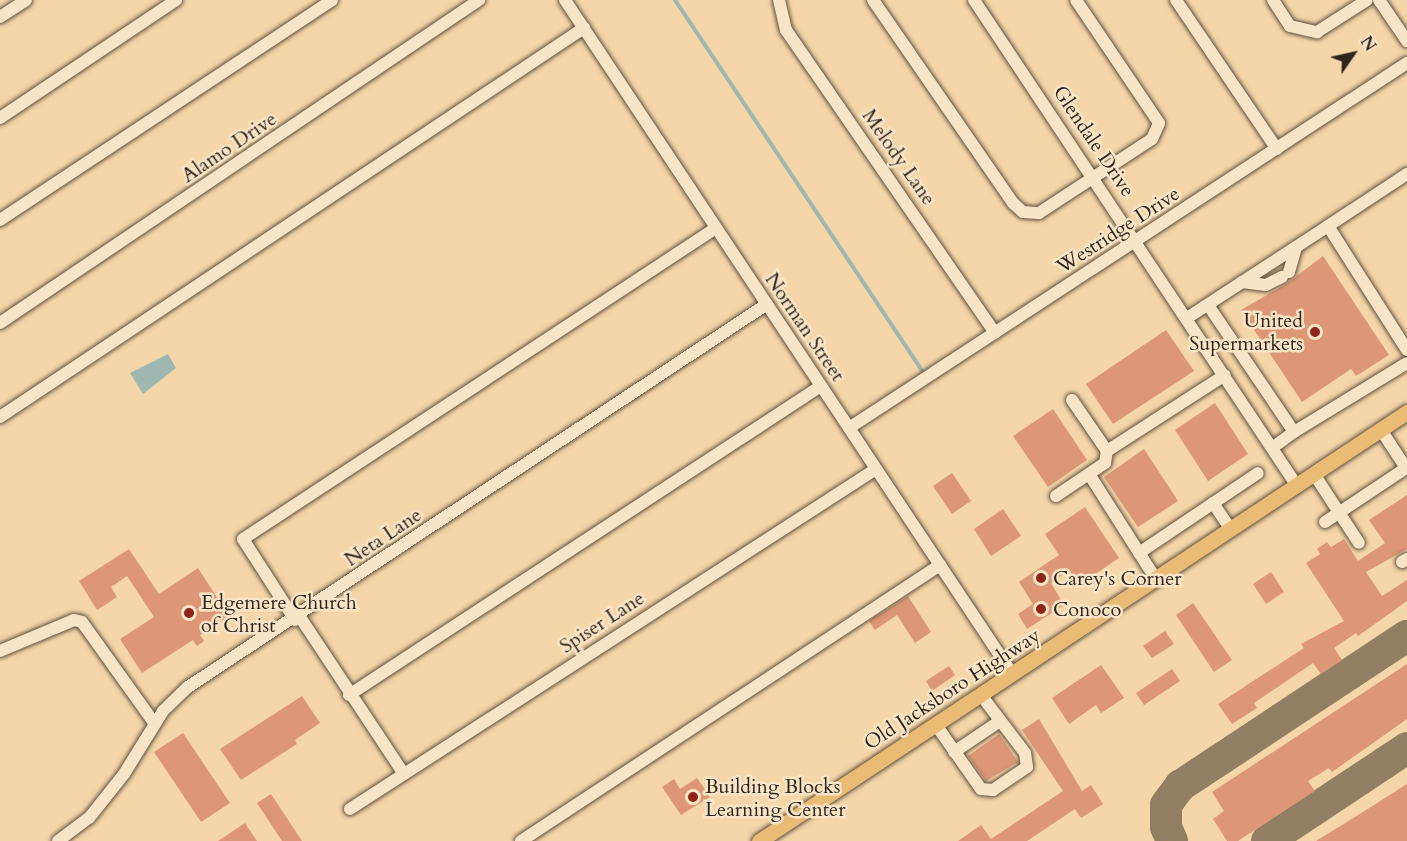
<!DOCTYPE html>
<style>
body{margin:0}
#map{position:relative;width:1407px;height:841px;overflow:hidden;background:#f5d6a8;font-family:Cardo,serif}
div>[style]{position:absolute}
.water>*{inset:0;background:#9eb7b0}
.stream>*{height:4px;margin:-2px;padding:0 2px;transform-origin:2px;border-radius:2px;background:#9eb7b0}
.taxiway>*{height:32px;margin:-16px;padding:0 16px;transform-origin:16px;border-radius:16px;background:#927e62}
.building>*{inset:0;background:#dd9776}
.roads{filter:drop-shadow(0 0 2px #605140) drop-shadow(0 0 2px #605140)}
.minor>*{height:12px;margin:-6px;padding:0 6px;transform-origin:6px;border-radius:6px;background:#f8e4c6}
.major>*{height:15px;margin:-7.5px;padding:0 7.5px;transform-origin:7.5px;border-radius:7.5px;background:#eabb74}
.dots>*{width:16px;height:16px;translate:-50% -50%;box-sizing:border-box;border:3px solid #f8e4c6;border-radius:50%}
span{translate:-50% -50%;white-space:nowrap;text-align:center;line-height:1.15;-webkit-text-stroke:5px #f8e4c6;paint-order:stroke}
.street-label{font-size:20px;color:#2f251d}
.poi-label{font-size:20px;color:#2f251d}
.right{translate:-100% -50%;text-align:right}
.left{translate:0 -50%;text-align:left}
.north{position:absolute;left:1323px;top:24px;width:60px;height:60px;-webkit-text-stroke:4px #f8e4c6;paint-order:stroke;rotate:56deg;font-size:16px;font-weight:700;line-height:24px;text-align:center;color:#2f251d}
.north::after{content:'';display:block;margin:auto;width:21px;height:27px;background:#2f251d;clip-path:polygon(50% 0,100% 100%,50% 72%,0 100%)}
</style>
<div id="map">
<div class="water">
<div style="clip-path:polygon(168px 354px,176px 368px,143px 394px,130px 373px)"></div>
</div>
<div class="stream">
<div style="left:675px;top:0;width:449px;rotate:56.3deg"></div>
</div>
<div class="taxiway">
<div style="left:1172px;top:841px;width:15px;rotate:-113deg"></div>
<div style="left:1166px;top:827px;width:22px;rotate:-90deg"></div>
<div style="left:1166px;top:805px;width:24px;rotate:-54deg"></div>
<div style="left:1180px;top:786px;width:272px;rotate:-33.5deg"></div>
<div style="left:1267px;top:841px;width:168px;rotate:-33.6deg"></div>
</div>
<div class="building">
<div style="clip-path:polygon(1323px 256px,1389px 355px,1356px 376px,1351px 369px,1302px 402px,1241px 310px,1286px 284px)"></div>
<div style="clip-path:polygon(1166px 330px,1194px 371px,1113px 424px,1086px 384px)"></div>
<div style="clip-path:polygon(1215px 403px,1248px 454px,1208px 481px,1175px 430px)"></div>
<div style="clip-path:polygon(1053px 409px,1087px 460px,1048px 487px,1013px 436px)"></div>
<div style="clip-path:polygon(1144px 449px,1178px 501px,1138px 527px,1104px 477px)"></div>
<div style="clip-path:polygon(952px 473px,971px 501px,952px 514px,933px 486px)"></div>
<div style="clip-path:polygon(1407px 495px,1407px 549px,1366px 572px,1382px 596px,1407px 580px,1407px 601px,1358px 636px,1356px 633px,1334px 648px,1342px 660px,1321px 674px,1313px 663px,1254px 703px,1257px 708px,1232px 724px,1218px 704px,1304px 648px,1301px 644px,1344px 621px,1306px 563px,1320px 554px,1317px 549px,1327px 542px,1331px 547px,1344px 539px,1358px 561px,1385px 543px,1369px 520px)"></div>
<div style="clip-path:polygon(1085px 507px,1119px 558px,1079px 585px,1069px 570px,1051px 583px,1064px 605px,1027px 629px,1018px 614px,1033px 604px,1019px 582px,1059px 555px,1045px 534px)"></div>
<div style="clip-path:polygon(1003px 509px,1021px 536px,991px 556px,974px 529px)"></div>
<div style="clip-path:polygon(129px 549px,159px 594px,198px 568px,229px 616px,200px 635px,204px 641px,197px 646px,193px 640px,142px 673px,120px 639px,154px 617px,127px 576px,111px 587px,117px 597px,97px 610px,79px 581px)"></div>
<div style="clip-path:polygon(1271px 572px,1284px 592px,1266px 604px,1253px 584px)"></div>
<div style="clip-path:polygon(908px 596px,931px 632px,915px 643px,897px 615px,875px 630px,869px 621px)"></div>
<div style="clip-path:polygon(1193px 603px,1232px 660px,1214px 672px,1176px 615px)"></div>
<div style="clip-path:polygon(1165px 631px,1174px 644px,1152px 658px,1143px 646px)"></div>
<div style="clip-path:polygon(1407px 664px,1407px 719px,1332px 772px,1329px 768px,1308px 781px,1315px 791px,1238px 841px,1227px 841px,1213px 819px,1224px 811px,1212px 792px)"></div>
<div style="clip-path:polygon(1101px 665px,1124px 698px,1101px 713px,1096px 705px,1069px 724px,1052px 698px)"></div>
<div style="clip-path:polygon(949px 666px,955px 675px,932px 691px,926px 681px)"></div>
<div style="clip-path:polygon(1172px 669px,1180px 681px,1144px 705px,1136px 693px)"></div>
<div style="clip-path:polygon(302px 696px,320px 723px,295px 740px,297px 744px,241px 780px,220px 749px)"></div>
<div style="clip-path:polygon(1039px 719px,1082px 791px,1091px 785px,1103px 804px,1081px 818px,1075px 809px,1027px 841px,958px 841px,981px 825px,991px 839px,1063px 791px,1022px 730px)"></div>
<div style="clip-path:polygon(183px 733px,230px 803px,201px 822px,154px 752px)"></div>
<div style="clip-path:polygon(999px 734px,1018px 762px,986px 781px,968px 756px)"></div>
<div style="clip-path:polygon(697px 778px,710px 797px,681px 815px,662px 787px,674px 779px,680px 789px)"></div>
<div style="clip-path:polygon(1407px 784px,1407px 841px,1316px 841px,1355px 817px)"></div>
<div style="clip-path:polygon(271px 794px,302px 841px,282px 841px,257px 803px)"></div>
<div style="clip-path:polygon(245px 823px,257px 841px,218px 841px)"></div>
</div>
<div class="roads">
<div class="minor">
<div style="left:565px;top:0;width:810px;rotate:56.43deg"></div>
<div style="left:779px;top:0;width:31px;rotate:77deg"></div>
<div style="left:786px;top:30px;width:368px;rotate:55.4deg"></div>
<div style="left:873px;top:0;width:247px;rotate:55.4deg"></div>
<div style="left:1013px;top:203px;width:13px;rotate:42deg"></div>
<div style="left:1023px;top:212px;width:16px;rotate:4deg"></div>
<div style="left:1039px;top:213px;width:135px;rotate:-33.2deg"></div>
<div style="left:1152px;top:139px;width:17px;rotate:-66deg"></div>
<div style="left:1159px;top:123px;width:148px;rotate:-124deg"></div>
<div style="left:974px;top:0;width:584px;rotate:56.39deg"></div>
<div style="left:1176px;top:0;width:180px;rotate:55.9deg"></div>
<div style="left:1273px;top:0;width:31px;rotate:57deg"></div>
<div style="left:1290px;top:26px;width:28px;rotate:13deg"></div>
<div style="left:1317px;top:32px;width:59px;rotate:-32.6deg"></div>
<div style="left:1379px;top:0;width:50px;rotate:55.7deg"></div>
<div style="left:0;top:17px;width:31px;rotate:-33deg"></div>
<div style="left:0;top:118px;width:212px;rotate:-33.8deg"></div>
<div style="left:0;top:220px;width:398px;rotate:-33.5deg"></div>
<div style="left:1328px;top:226px;width:95px;rotate:-33.4deg"></div>
<div style="left:1289px;top:272px;width:26px;rotate:-74deg"></div>
<div style="left:1242px;top:282px;width:24px;rotate:7deg"></div>
<div style="left:1266px;top:285px;width:18px;rotate:-27deg"></div>
<div style="left:1208px;top:305px;width:153px;rotate:55.9deg"></div>
<div style="left:1294px;top:432px;width:27px;rotate:144deg"></div>
<div style="left:1187px;top:318px;width:168px;rotate:-33.1deg"></div>
<div style="left:1328px;top:226px;width:147px;rotate:57.5deg"></div>
<div style="left:0;top:323px;width:578px;rotate:-33.99deg"></div>
<div style="left:1072px;top:400px;width:62px;rotate:55.5deg"></div>
<div style="left:0;top:417px;width:702px;rotate:-33.67deg"></div>
<div style="left:849px;top:428px;width:667px;rotate:-33.19deg"></div>
<div style="left:1294px;top:432px;width:132px;rotate:-31.4deg"></div>
<div style="left:1089px;top:474px;width:125px;rotate:57.5deg"></div>
<div style="left:1314px;top:474px;width:82px;rotate:56.9deg"></div>
<div style="left:1056px;top:496px;width:59px;rotate:-34deg"></div>
<div style="left:1105px;top:463px;width:12px;rotate:-81deg"></div>
<div style="left:1107px;top:451px;width:140px;rotate:-32.8deg"></div>
<div style="left:1213px;top:503px;width:32px;rotate:56deg"></div>
<div style="left:1325px;top:522px;width:97px;rotate:-33.7deg"></div>
<div style="left:1406px;top:468px;width:45px;rotate:-123.3deg"></div>
<div style="left:1139px;top:553px;width:143px;rotate:-33.9deg"></div>
<div style="left:1402px;top:562px;width:6px;rotate:-31deg"></div>
<div style="left:300px;top:617px;width:188px;rotate:56.5deg"></div>
<div style="left:295px;top:620px;width:96px;rotate:-122.7deg"></div>
<div style="left:243px;top:539px;width:566px;rotate:-33.33deg"></div>
<div style="left:0;top:651px;width:80px;rotate:-22.7deg"></div>
<div style="left:74px;top:620px;width:8px;rotate:14deg"></div>
<div style="left:82px;top:622px;width:125px;rotate:54.4deg"></div>
<div style="left:349px;top:695px;width:564px;rotate:-33.21deg"></div>
<div style="left:936px;top:725px;width:78px;rotate:54.9deg"></div>
<div style="left:981px;top:789px;width:12px;rotate:5deg"></div>
<div style="left:993px;top:790px;width:41px;rotate:-34.1deg"></div>
<div style="left:1027px;top:767px;width:14px;rotate:-98deg"></div>
<div style="left:1025px;top:753px;width:73px;rotate:-127.2deg"></div>
<div style="left:954px;top:752px;width:55px;rotate:-34deg"></div>
<div style="left:350px;top:809px;width:626px;rotate:-32.88deg"></div>
<div style="left:58px;top:841px;width:39px;rotate:-37deg"></div>
<div style="left:89px;top:818px;width:56px;rotate:-51.5deg"></div>
<div style="left:124px;top:774px;width:74px;rotate:-58.2deg"></div>
<div style="left:163px;top:711px;width:35px;rotate:-44deg"></div>
<div style="left:188px;top:687px;width:694px;rotate:-33.48deg"></div>
<div style="left:521px;top:841px;width:502px;rotate:-33.37deg"></div>
</div>
<div class="major">
<div style="left:759px;top:841px;width:777px;rotate:-33.51deg"></div>
</div>
</div>
<div class="dots">
<div style="left:1315px;top:332px;background:#8f2418"></div>
<div style="left:1041px;top:578px;background:#8f2418"></div>
<div style="left:1041px;top:609px;background:#8f2418"></div>
<div style="left:189px;top:613px;background:#8f2418"></div>
<div style="left:693px;top:797px;background:#8f2418"></div>
</div>
<div class="street-label">
<span style="left:1094px;top:141px;rotate:56deg">Glendale Drive</span>
<span style="left:229px;top:147px;rotate:-34deg">Alamo Drive</span>
<span style="left:899px;top:157px;rotate:55deg">Melody Lane</span>
<span style="left:1118px;top:230px;rotate:-33deg">Westridge Drive</span>
<span style="left:805px;top:327px;rotate:56deg">Norman Street</span>
<span style="left:383px;top:537px;rotate:-34deg">Neta Lane</span>
<span style="left:602px;top:622px;rotate:-33deg">Spiser Lane</span>
<span style="left:952px;top:689px;rotate:-33deg">Old Jacksboro Highway</span>
</div>
<div class="poi-label">
<span class="right" style="left:1303px;top:332px">United<br>Supermarkets</span>
<span class="left" style="left:1053px;top:578px">Carey's Corner</span>
<span class="left" style="left:201px;top:614px">Edgemere Church<br>of Christ</span>
<span class="left" style="left:1053px;top:609px">Conoco</span>
<span class="left" style="left:705px;top:798px">Building Blocks<br>Learning Center</span>
</div>
<div class="north">N</div>
</div>
